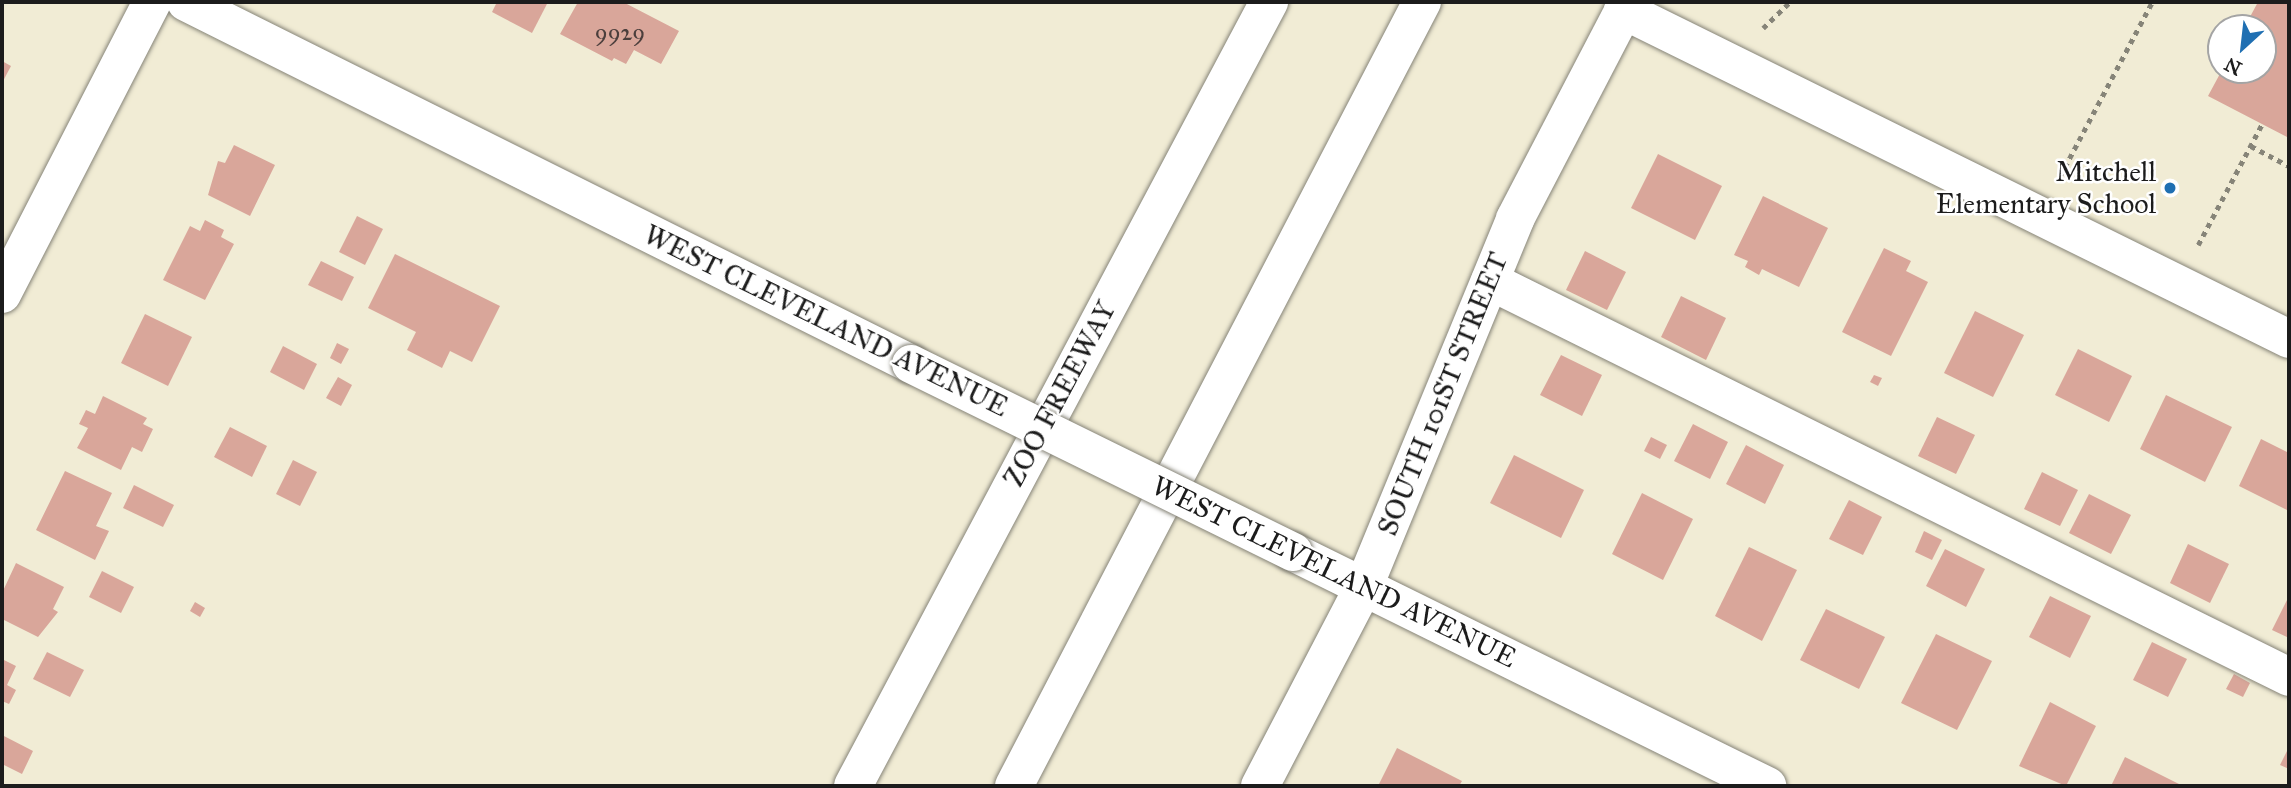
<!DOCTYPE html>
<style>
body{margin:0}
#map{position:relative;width:2291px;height:788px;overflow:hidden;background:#f1ecd5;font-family:"IM FELL Great Primer",serif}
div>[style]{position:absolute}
.building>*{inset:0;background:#d9a69a}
.path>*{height:4.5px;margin-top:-2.25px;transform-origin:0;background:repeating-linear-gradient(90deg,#868478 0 5px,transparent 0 10px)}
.roads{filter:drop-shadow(0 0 2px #868478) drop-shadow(0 0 2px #868478)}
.minor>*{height:38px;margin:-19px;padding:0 19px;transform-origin:19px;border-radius:19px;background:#fff}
.highway>*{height:38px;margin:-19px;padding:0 19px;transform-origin:19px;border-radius:19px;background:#fff}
.bridges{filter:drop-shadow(0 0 2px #868478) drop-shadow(0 0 2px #868478)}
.minor-bridge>*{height:38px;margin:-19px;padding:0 19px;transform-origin:19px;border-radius:19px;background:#fff}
.dots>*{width:19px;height:19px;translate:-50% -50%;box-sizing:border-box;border:4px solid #fff;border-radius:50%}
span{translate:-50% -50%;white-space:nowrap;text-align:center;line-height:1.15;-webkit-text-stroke:5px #fff;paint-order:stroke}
.number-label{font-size:24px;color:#4b3e3c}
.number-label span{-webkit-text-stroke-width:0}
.poi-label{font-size:28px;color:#1c1c1c}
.right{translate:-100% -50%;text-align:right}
.street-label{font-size:28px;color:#1c1c1c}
.frame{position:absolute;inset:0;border:4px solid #1c1c1c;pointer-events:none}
.north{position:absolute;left:2207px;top:14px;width:70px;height:70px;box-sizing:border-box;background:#fff;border:2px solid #a4a4a4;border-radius:50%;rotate:207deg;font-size:19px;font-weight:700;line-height:28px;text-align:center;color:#1c1c1c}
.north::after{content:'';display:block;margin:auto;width:24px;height:32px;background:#1f6fb2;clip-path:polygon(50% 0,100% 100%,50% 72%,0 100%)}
</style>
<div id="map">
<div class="building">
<div style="clip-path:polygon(497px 2px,548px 2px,532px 33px,492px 12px)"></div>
<div style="clip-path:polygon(578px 2px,623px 2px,679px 31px,661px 64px,634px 50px,626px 64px,614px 58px,612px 61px,560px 34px)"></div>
<div style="clip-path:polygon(2258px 2px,2289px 2px,2289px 138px,2208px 96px,2222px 70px,2263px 70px,2263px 28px,2244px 28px)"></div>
<div style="clip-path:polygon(2px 61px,11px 66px,2px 83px)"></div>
<div style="clip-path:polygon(234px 145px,275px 165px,250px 216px,208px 195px,218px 161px,225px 163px)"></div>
<div style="clip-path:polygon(1658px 154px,1722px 186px,1695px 240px,1631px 208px)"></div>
<div style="clip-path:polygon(1763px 196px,1828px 228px,1799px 287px,1762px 269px,1759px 275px,1745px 267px,1748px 261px,1734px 255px)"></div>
<div style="clip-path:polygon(357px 216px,383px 229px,365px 265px,339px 252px)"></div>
<div style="clip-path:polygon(205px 220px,224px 230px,221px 237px,234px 244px,205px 300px,163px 280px,190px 226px,200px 231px)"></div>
<div style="clip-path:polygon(1884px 248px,1911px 261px,1906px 271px,1928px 282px,1891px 356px,1842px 332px)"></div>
<div style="clip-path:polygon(1585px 251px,1626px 272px,1607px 310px,1566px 290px)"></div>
<div style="clip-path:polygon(395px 254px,500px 306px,472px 362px,450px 351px,442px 368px,407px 350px,416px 332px,368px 308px)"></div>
<div style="clip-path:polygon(321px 261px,354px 277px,342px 301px,308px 285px)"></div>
<div style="clip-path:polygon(1681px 296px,1726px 318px,1706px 360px,1661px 337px)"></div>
<div style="clip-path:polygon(1975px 311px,2024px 335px,1993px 397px,1944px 373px)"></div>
<div style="clip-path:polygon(145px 314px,192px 337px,168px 386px,121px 363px)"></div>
<div style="clip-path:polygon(337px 343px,349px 349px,341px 364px,330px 358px)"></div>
<div style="clip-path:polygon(283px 346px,317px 364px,304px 390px,270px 372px)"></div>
<div style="clip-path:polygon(2078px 349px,2132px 376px,2109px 422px,2055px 395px)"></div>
<div style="clip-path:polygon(1561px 355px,1602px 375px,1582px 416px,1540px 395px)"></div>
<div style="clip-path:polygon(1874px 375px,1882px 378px,1878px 386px,1870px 382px)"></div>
<div style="clip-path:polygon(338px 377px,352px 385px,341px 406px,326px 398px)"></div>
<div style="clip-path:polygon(2166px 395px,2232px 427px,2205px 482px,2140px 449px)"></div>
<div style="clip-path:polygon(103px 396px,147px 418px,143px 424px,153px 429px,142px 452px,132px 447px,121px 470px,77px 448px,88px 428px,79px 424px,86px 410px,95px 414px)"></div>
<div style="clip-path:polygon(1937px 417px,1975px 435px,1956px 474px,1918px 456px)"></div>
<div style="clip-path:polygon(1693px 424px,1728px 442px,1710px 479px,1674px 461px)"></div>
<div style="clip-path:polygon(230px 427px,267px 446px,252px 477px,214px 457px)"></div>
<div style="clip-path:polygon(1651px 437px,1667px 445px,1660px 459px,1644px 451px)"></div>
<div style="clip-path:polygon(2261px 439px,2289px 453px,2289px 511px,2239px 486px)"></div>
<div style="clip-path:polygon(1746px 445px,1784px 465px,1765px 504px,1726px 484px)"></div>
<div style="clip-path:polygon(1514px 455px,1584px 490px,1561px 538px,1490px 503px)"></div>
<div style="clip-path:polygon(293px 460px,317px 472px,300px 506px,276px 494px)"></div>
<div style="clip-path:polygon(65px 471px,112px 493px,96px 526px,109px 531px,95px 560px,36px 530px)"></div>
<div style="clip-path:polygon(2042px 472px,2078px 490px,2060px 526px,2024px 509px)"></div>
<div style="clip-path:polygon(134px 485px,174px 505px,163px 527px,123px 508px)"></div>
<div style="clip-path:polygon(1642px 493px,1693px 519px,1663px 580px,1612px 554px)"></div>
<div style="clip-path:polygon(2089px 494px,2131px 515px,2111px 554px,2069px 533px)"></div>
<div style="clip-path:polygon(1849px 500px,1882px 517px,1863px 555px,1829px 539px)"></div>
<div style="clip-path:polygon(1924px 531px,1942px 540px,1932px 560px,1915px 552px)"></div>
<div style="clip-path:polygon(2188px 544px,2229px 564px,2210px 603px,2170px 583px)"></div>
<div style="clip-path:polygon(1749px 547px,1797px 570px,1762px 641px,1715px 616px)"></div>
<div style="clip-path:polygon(1945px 549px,1985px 569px,1966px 607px,1926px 586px)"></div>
<div style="clip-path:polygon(16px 563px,64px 587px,53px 609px,58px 612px,38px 637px,2px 619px,2px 593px)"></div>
<div style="clip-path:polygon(102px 571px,134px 587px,121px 613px,89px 597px)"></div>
<div style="clip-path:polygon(2050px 596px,2091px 616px,2070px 658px,2029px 637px)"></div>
<div style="clip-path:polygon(2289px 596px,2289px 638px,2272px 630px)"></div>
<div style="clip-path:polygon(195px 602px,205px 608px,200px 617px,190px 611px)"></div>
<div style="clip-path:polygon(1826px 609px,1885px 637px,1859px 689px,1800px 660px)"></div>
<div style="clip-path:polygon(1936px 634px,1992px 661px,1957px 730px,1901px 703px)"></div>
<div style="clip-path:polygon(2152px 642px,2187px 659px,2168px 697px,2133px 680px)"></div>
<div style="clip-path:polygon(47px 652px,84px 670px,70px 697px,33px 679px)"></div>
<div style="clip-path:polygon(2px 659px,16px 666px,7px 685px,16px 690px,9px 704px,2px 701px)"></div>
<div style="clip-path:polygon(2234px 674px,2250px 683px,2243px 697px,2226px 689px)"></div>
<div style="clip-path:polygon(2050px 702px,2096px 726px,2066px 786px,2019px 766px)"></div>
<div style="clip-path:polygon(2px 735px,33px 751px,22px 774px,2px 764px)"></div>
<div style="clip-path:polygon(2289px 747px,2289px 769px,2280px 765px)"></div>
<div style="clip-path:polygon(1397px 748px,1462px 781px,1459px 786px,1378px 786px)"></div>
<div style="clip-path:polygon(2125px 757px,2183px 786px,2111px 786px)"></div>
</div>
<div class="path">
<div style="left:1763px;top:28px;width:37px;rotate:-44deg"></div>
<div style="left:2251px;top:146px;width:43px;rotate:27.8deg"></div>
<div style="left:2060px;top:176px;width:197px;rotate:-62.1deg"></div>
<div style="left:2198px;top:245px;width:137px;rotate:-62.1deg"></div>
</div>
<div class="roads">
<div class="minor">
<div style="left:186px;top:2px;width:810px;rotate:26.53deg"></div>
<div style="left:1623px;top:10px;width:743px;rotate:26.29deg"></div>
<div style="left:1490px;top:281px;width:892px;rotate:26.36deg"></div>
<div style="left:2px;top:294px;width:328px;rotate:-62.8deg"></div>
<div style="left:1293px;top:552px;width:529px;rotate:26.27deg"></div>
<div style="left:1260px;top:786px;width:225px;rotate:-62.5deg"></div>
<div style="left:1364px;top:586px;width:397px;rotate:-67.6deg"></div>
<div style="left:1515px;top:219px;width:245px;rotate:-62.5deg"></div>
</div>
<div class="highway">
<div style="left:853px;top:786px;width:888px;rotate:-62.05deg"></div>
<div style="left:1014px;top:786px;width:884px;rotate:-62.51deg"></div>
</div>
</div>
<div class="bridges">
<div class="minor-bridge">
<div style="left:911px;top:364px;width:426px;rotate:26.2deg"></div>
</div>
</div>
<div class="dots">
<div style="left:2170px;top:188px;background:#1f6fb2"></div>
</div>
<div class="number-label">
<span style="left:620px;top:33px">9929</span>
</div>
<div class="poi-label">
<span class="right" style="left:2156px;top:188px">Mitchell<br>Elementary School</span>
</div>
<div class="street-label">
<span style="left:826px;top:321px;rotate:26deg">WEST CLEVELAND AVENUE</span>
<span style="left:1060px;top:394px;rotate:-62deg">ZOO FREEWAY</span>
<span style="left:1443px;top:394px;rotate:-68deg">SOUTH 101ST STREET</span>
<span style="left:1334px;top:572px;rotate:26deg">WEST CLEVELAND AVENUE</span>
</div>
<div class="frame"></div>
<div class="north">N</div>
</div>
